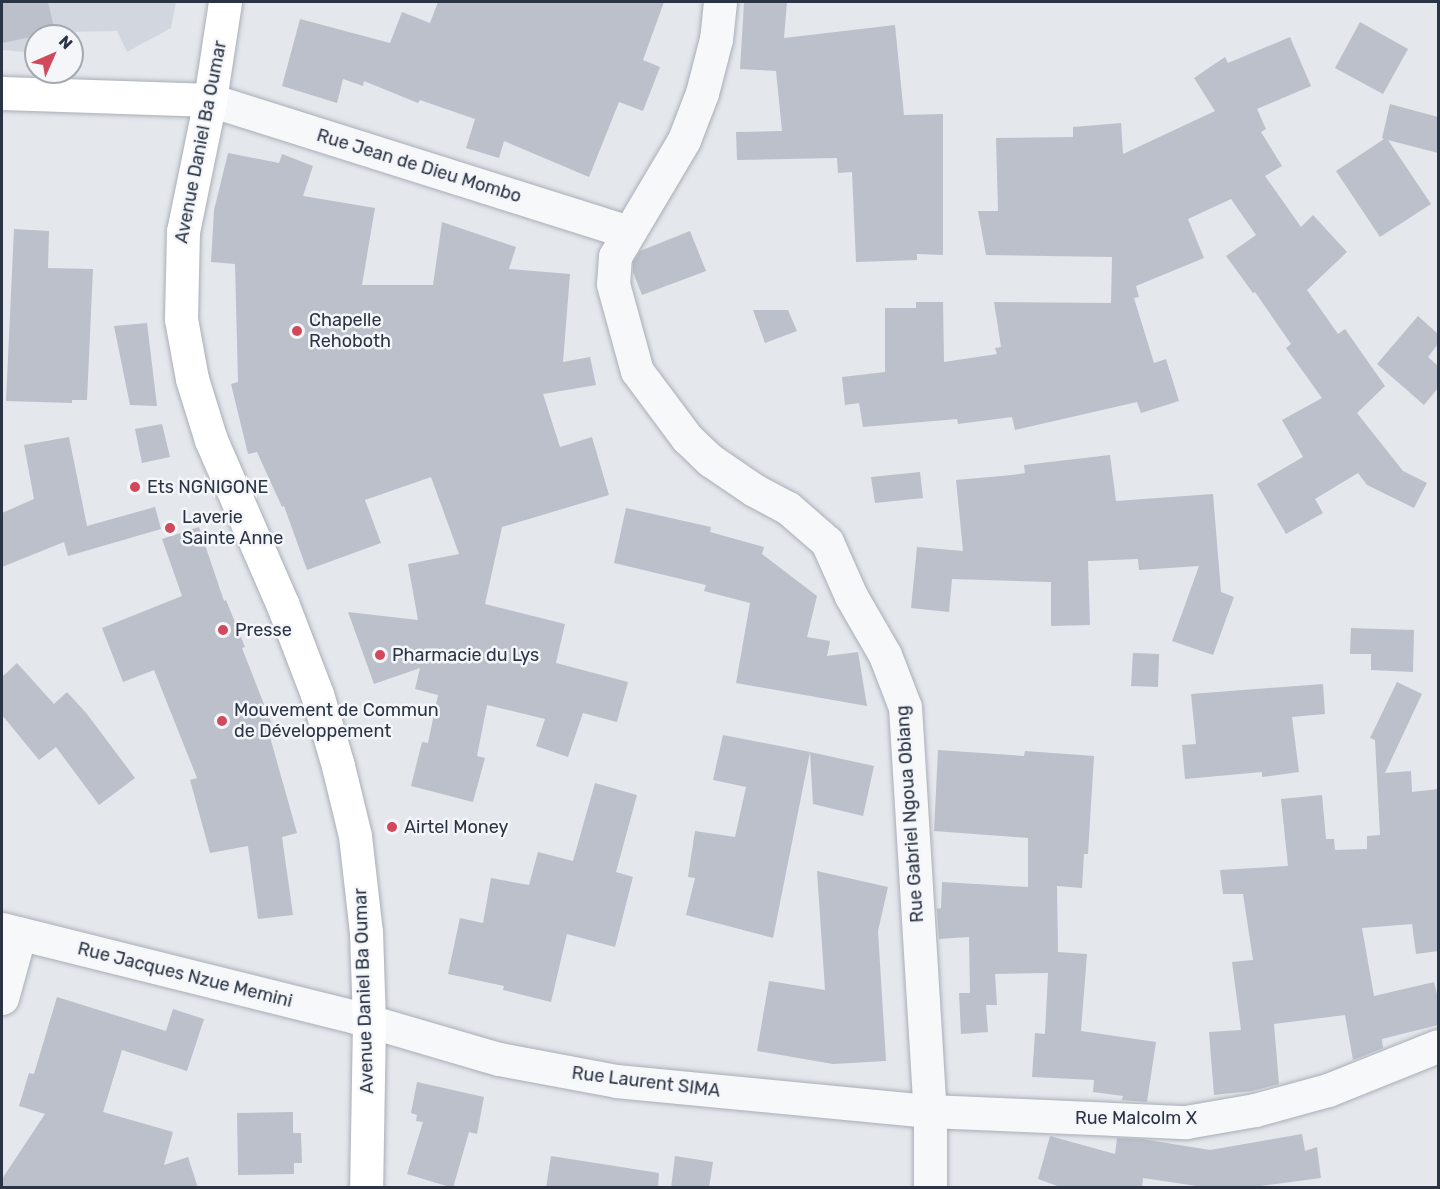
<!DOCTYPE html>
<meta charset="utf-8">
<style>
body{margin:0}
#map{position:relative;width:1440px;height:1189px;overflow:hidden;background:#e4e7ec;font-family:Rubik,sans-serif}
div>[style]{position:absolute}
.built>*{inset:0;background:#d2d6de}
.building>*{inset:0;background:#bbc0ca}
.roads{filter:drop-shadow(0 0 2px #a9aeb7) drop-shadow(0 0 2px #a9aeb7)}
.street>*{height:33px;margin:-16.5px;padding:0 16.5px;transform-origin:16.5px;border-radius:16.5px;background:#f7f8fa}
.secondary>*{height:33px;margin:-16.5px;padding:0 16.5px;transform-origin:16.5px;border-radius:16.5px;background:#fff}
.dots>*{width:16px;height:16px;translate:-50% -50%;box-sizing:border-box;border:3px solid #f4f6f9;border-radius:50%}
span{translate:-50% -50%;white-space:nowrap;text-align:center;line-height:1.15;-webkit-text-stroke:5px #f4f6f9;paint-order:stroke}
.street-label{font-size:18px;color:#2b3445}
.poi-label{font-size:18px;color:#2b3445}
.left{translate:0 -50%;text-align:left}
.frame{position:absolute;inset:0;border:3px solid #2b3445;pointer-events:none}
.north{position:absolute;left:24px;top:24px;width:60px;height:60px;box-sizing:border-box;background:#f4f6f9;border:2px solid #a4a8b1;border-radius:50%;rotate:45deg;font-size:16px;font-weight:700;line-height:24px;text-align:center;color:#2b3445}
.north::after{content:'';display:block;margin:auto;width:21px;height:27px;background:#d1495b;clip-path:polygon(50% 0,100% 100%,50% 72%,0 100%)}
</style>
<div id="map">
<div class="built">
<div style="clip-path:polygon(2px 2px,176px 2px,171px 28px,127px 52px,117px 31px,62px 32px,58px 36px,36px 36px,36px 53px,2px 50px)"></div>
</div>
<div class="building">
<div style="clip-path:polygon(2px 2px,48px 2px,55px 32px,2px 43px)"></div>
<div style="clip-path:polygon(438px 2px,664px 2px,643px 60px,660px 67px,643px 111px,619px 102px,589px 177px,504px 141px,499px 158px,466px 148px,475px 119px,420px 100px,418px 103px,364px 81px,363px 86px,343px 79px,337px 103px,282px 86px,300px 19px,390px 43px,402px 12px,430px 23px)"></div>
<div style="clip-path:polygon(744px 2px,787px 2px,784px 38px,895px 25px,904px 115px,943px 114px,943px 255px,917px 254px,917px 260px,856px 262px,852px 172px,838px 173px,837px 158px,737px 160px,736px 132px,782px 131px,776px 71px,740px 69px)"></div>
<div style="clip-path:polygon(1360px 22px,1408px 49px,1383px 94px,1335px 68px)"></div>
<div style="clip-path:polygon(1290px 37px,1311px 86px,1257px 109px,1266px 129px,1261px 132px,1282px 166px,1265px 176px,1301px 227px,1313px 215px,1347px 252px,1307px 290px,1338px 334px,1345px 329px,1385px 386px,1357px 413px,1403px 471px,1427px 483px,1414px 508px,1367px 485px,1358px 473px,1315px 499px,1323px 513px,1286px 534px,1257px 484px,1303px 457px,1282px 420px,1322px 398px,1286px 348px,1291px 344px,1255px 292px,1253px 293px,1226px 256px,1256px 235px,1231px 199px,1188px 219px,1204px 258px,1136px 286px,1139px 297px,1134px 298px,1154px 363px,1166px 359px,1179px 401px,1141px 413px,1137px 402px,1015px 430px,1012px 417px,958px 424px,957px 419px,863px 427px,859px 403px,845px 405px,842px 377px,885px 372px,885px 308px,916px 308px,916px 302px,943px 302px,944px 362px,997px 354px,995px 348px,1001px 347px,994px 302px,1111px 303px,1112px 257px,986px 255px,978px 211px,998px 211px,996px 138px,1073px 137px,1073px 127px,1121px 123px,1123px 154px,1215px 111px,1194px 78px,1225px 57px,1228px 63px)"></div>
<div style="clip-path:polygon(1390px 104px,1438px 117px,1438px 153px,1388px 140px,1431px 204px,1380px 237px,1336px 171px,1384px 139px,1382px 138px)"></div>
<div style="clip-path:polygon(228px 153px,279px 163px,282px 154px,313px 166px,303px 196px,375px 208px,362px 285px,433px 285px,442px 222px,516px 247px,509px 269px,570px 274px,563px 362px,590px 357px,596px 385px,543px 394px,560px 447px,592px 437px,609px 495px,502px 527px,485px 604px,565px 624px,556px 663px,628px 682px,617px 722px,583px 713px,568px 757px,536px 746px,545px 719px,487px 705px,477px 756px,485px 758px,473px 802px,411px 786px,422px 742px,428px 743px,438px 695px,415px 689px,420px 668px,374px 684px,348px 612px,418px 620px,408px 564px,459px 554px,431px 477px,365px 500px,381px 543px,307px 570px,284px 506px,282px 507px,257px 452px,248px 454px,231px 384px,238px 382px,235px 264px,211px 262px,214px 210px)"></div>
<div style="clip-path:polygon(14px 229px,49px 231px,48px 268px,93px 269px,87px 400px,72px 400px,72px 403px,6px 401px)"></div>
<div style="clip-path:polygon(690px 231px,706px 271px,642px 295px,633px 272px,633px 262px,640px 251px)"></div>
<div style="clip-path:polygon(753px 310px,788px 310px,797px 331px,765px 343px)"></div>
<div style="clip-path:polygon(1418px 316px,1438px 334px,1438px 344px,1428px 357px,1438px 366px,1438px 388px,1424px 405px,1377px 364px)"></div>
<div style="clip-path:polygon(147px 323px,157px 406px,130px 405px,114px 326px)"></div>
<div style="clip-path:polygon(162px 424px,170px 457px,142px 463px,135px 429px)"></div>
<div style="clip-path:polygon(69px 437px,87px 526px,155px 507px,161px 529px,68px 556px,64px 542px,2px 567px,2px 513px,34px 499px,24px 445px)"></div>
<div style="clip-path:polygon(1110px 455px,1116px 501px,1213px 494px,1221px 592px,1234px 597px,1213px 655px,1172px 641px,1199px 566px,1139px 570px,1138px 559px,1088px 561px,1090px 625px,1051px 626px,1051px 582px,952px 579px,949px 612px,911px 608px,917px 547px,963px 551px,956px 480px,1012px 475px,1025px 473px,1024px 465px)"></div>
<div style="clip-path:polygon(920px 472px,923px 498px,875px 503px,871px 477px)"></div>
<div style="clip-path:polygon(626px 508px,711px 527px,710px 532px,764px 547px,762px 554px,817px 596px,807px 637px,830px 641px,827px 656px,858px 652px,867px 706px,736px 683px,750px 603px,704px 591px,706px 585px,614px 563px)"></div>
<div style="clip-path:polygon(199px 527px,224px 601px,226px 600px,245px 647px,242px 648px,276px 735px,270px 737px,297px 833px,282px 837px,293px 915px,258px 919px,248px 846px,210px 853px,190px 780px,197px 778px,154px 670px,123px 682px,102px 628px,182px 596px,162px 539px)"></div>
<div style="clip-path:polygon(1351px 628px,1414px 630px,1413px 672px,1371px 670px,1371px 654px,1350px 654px)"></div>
<div style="clip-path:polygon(1133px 653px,1159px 654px,1158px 687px,1131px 686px)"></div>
<div style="clip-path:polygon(17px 663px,54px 704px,67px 692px,87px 714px,135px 778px,99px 805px,56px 747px,39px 760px,2px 715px,2px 677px)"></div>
<div style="clip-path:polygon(1397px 682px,1422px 694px,1385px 773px,1411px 771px,1412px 792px,1438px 789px,1438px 951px,1416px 954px,1412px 924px,1362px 928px,1374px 996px,1434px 982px,1438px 998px,1438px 1025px,1382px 1039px,1383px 1048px,1353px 1060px,1345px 1015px,1274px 1024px,1279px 1084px,1252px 1091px,1214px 1095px,1209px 1032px,1241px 1030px,1232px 962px,1253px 960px,1243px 894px,1223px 894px,1220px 870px,1288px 866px,1281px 799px,1322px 795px,1326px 839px,1334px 839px,1335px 850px,1367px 849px,1367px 836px,1380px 835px,1375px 740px,1370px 738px)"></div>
<div style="clip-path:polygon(1323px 684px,1325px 714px,1292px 717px,1299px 772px,1262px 777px,1262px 772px,1185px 779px,1182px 745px,1196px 744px,1191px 694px)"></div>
<div style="clip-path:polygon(723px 735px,810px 752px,773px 938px,686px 915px,695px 878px,688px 877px,695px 831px,735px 837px,746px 787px,713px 780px)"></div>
<div style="clip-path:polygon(938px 750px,1024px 756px,1025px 751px,1094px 756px,1088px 854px,1084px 854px,1082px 888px,1057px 886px,1058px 952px,1087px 954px,1081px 1031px,1156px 1042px,1147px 1102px,1122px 1100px,1123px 1096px,1093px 1092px,1094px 1080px,1032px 1077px,1035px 1033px,1045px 1034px,1048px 973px,995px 974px,997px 1005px,986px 1005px,988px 1032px,961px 1034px,959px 993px,970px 993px,969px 937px,939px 939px,937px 909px,941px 908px,942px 882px,1028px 887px,1028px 838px,934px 831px)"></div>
<div style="clip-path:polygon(810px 752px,874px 766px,863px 816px,813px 804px)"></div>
<div style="clip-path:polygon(595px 783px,637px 795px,616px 872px,633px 877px,615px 947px,567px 934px,551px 1002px,503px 990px,504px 986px,448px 974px,460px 918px,483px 923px,491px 878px,529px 885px,538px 852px,573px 861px)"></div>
<div style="clip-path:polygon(817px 871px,888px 887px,878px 931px,886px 1061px,833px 1064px,757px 1051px,769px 981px,825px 990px)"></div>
<div style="clip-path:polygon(57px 997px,166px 1031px,173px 1009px,204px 1019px,187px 1071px,122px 1050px,103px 1112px,173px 1132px,164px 1165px,188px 1157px,198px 1188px,2px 1188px,2px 1179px,45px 1114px,19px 1106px,29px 1073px,34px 1074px)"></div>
<div style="clip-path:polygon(417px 1082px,484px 1097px,477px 1134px,469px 1132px,453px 1188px,407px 1174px,423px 1122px,416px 1121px,417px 1115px,411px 1113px)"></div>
<div style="clip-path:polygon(293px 1112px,293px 1133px,301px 1133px,302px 1163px,294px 1163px,294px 1174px,238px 1175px,237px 1113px)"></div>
<div style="clip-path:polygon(1302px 1134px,1305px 1151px,1317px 1147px,1321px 1178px,1246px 1188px,1210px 1188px,1143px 1178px,1142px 1188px,1063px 1188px,1038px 1179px,1050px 1136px,1115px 1154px,1117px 1138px,1142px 1139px,1210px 1150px)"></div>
<div style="clip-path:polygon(551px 1156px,659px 1173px,658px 1188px,546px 1188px)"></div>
<div style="clip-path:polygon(675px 1156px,713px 1162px,709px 1188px,671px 1188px)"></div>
</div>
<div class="roads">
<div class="street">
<div style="left:720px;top:2px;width:37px;rotate:96deg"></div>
<div style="left:716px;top:39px;width:56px;rotate:104.5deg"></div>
<div style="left:702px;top:93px;width:50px;rotate:111deg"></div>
<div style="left:684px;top:140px;width:135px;rotate:120.7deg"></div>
<div style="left:615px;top:256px;width:28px;rotate:94deg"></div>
<div style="left:613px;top:284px;width:90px;rotate:74.6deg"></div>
<div style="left:637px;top:371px;width:84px;rotate:53.3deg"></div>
<div style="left:687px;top:438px;width:32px;rotate:44deg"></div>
<div style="left:710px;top:460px;width:53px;rotate:34.3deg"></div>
<div style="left:754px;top:490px;width:38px;rotate:28deg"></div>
<div style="left:788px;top:508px;width:52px;rotate:41.1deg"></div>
<div style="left:827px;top:542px;width:59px;rotate:66deg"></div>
<div style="left:851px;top:596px;width:68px;rotate:60deg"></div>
<div style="left:885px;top:655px;width:56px;rotate:69deg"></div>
<div style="left:905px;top:707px;width:405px;rotate:86.5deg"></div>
<div style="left:930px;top:1111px;width:77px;rotate:90deg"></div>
<div style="left:210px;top:100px;width:438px;rotate:17.5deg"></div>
<div style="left:2px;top:929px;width:364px;rotate:14deg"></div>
<div style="left:355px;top:1017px;width:150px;rotate:16.3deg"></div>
<div style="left:499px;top:1059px;width:119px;rotate:10.6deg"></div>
<div style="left:616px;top:1081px;width:315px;rotate:5.5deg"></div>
<div style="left:930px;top:1111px;width:256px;rotate:2.5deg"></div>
<div style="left:1186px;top:1122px;width:70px;rotate:-9.9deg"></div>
<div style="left:1255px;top:1110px;width:76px;rotate:-15.3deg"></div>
<div style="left:1328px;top:1090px;width:118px;rotate:-21.8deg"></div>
<div style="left:2px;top:998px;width:67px;rotate:-74.5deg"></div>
</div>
<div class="secondary">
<div style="left:225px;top:2px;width:99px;rotate:98.7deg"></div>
<div style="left:210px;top:100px;width:134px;rotate:101.6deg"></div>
<div style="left:183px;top:231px;width:88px;rotate:91.3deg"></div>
<div style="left:181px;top:319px;width:61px;rotate:79.6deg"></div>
<div style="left:192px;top:379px;width:64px;rotate:72.7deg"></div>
<div style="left:211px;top:440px;width:178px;rotate:66.5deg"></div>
<div style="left:282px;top:603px;width:97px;rotate:69deg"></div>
<div style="left:317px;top:694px;width:75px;rotate:73.7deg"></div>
<div style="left:338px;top:766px;width:72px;rotate:76.3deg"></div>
<div style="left:355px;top:836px;width:97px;rotate:83.5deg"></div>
<div style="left:366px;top:932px;width:90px;rotate:88.1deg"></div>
<div style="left:369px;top:1022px;width:166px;rotate:91deg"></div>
<div style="left:2px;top:93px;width:208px;rotate:1.9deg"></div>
</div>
</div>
<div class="dots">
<div style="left:297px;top:331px;background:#d1495b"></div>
<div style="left:135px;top:487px;background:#d1495b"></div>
<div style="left:170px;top:528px;background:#d1495b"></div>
<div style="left:223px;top:630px;background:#d1495b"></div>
<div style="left:380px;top:655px;background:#d1495b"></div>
<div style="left:222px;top:721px;background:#d1495b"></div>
<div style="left:392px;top:827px;background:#d1495b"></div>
</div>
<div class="street-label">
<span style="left:201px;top:142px;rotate:-79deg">Avenue Daniel Ba Oumar</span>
<span style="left:419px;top:166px;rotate:17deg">Rue Jean de Dieu Mombo</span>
<span style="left:910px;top:814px;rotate:-94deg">Rue Gabriel Ngoua Obiang</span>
<span style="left:185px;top:975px;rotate:14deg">Rue Jacques Nzue Memini</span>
<span style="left:364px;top:991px;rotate:-92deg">Avenue Daniel Ba Oumar</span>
<span style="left:646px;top:1082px;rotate:7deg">Rue Laurent SIMA</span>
<span style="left:1136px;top:1118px">Rue Malcolm X</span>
</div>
<div class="poi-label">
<span class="left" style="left:309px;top:331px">Chapelle<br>Rehoboth</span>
<span class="left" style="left:147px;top:487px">Ets NGNIGONE</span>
<span class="left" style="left:182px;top:528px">Laverie<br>Sainte Anne</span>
<span class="left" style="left:235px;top:630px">Presse</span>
<span class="left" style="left:392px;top:655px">Pharmacie du Lys</span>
<span class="left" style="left:234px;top:721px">Mouvement de Commun<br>de Développement</span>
<span class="left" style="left:404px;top:827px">Airtel Money</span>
</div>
<div class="frame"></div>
<div class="north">N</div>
</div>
